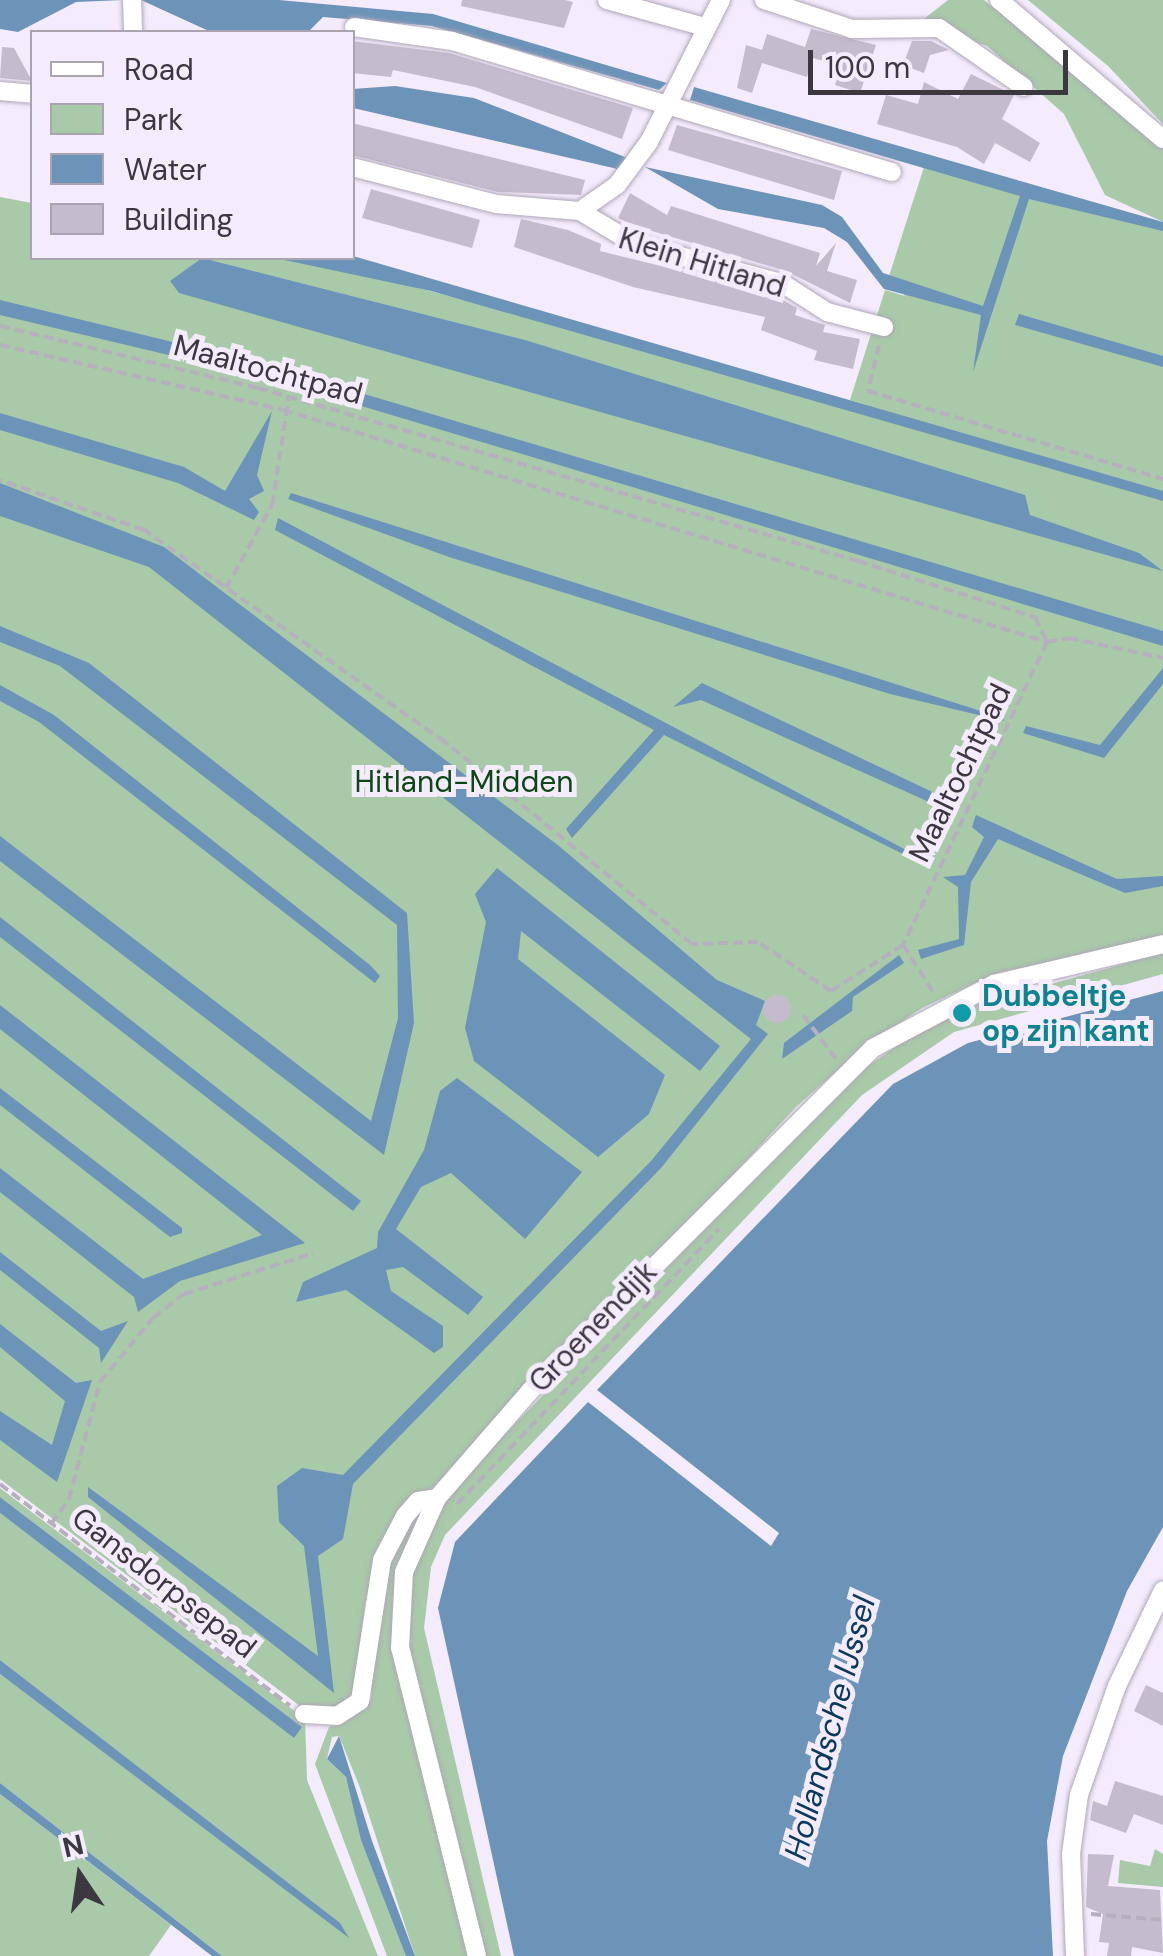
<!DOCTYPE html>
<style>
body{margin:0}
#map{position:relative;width:1163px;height:1956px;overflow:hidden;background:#f4ebfc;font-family:"DM Sans",sans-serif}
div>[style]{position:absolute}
.green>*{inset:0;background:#a8caa8}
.water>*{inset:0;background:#6c94b8}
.building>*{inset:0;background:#c4bccc}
.round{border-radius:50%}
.path>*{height:4px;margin-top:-2px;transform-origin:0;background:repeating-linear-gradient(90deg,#b6afbd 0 10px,transparent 0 15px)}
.roads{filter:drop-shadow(0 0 2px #afa7b7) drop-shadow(0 0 2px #afa7b7)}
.minor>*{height:18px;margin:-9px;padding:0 9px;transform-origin:9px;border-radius:9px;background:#fff}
.dots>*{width:28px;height:28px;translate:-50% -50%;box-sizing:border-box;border:5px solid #f4ebfc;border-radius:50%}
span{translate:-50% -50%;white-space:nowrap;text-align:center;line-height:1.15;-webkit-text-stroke:10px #f4ebfc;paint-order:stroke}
.street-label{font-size:30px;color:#3c383f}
.park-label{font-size:30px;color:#0c4714}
.culture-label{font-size:30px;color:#0d838f;font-weight:700}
.left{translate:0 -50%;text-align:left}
.water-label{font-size:32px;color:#09395d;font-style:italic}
.legend{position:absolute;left:30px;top:30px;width:325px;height:230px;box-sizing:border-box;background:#f4ebfc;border:2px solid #aaa3b0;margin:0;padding:12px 18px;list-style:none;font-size:30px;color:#3c383f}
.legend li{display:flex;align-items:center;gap:20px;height:50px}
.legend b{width:50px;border:2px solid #aaa3b0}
.north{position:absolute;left:30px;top:1826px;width:100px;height:100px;-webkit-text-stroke:8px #f4ebfc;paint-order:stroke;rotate:347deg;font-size:28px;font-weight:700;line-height:40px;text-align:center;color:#3c383f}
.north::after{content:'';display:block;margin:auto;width:35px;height:45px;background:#3c383f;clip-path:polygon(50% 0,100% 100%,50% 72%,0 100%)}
.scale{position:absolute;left:808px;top:50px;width:260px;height:45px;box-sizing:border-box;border:5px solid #3c383f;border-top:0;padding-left:12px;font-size:30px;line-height:35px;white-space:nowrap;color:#3c383f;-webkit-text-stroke:8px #f4ebfc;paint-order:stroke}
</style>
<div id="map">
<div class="green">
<div style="clip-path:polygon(948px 0,984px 0,1163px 146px,1163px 222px,1105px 195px,1064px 114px,987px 46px,920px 22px)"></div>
<div style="clip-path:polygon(1028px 0,1163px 0,1163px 124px,1108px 66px)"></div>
<div style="clip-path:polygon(924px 167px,1163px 227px,1163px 938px,997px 973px,922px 1008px,865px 1046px,796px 1107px,421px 1510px,401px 1560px,395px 1665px,470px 1956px,415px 1956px,359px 1785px,339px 1736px,332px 1737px,327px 1759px,346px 1777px,406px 1956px,387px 1956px,315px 1764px,329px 1727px,371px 1700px,381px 1570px,365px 1602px,356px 1690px,334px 1711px,304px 1709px,0 1479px,0 197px,32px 203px,32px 258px,303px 258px,875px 407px,850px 400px,885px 290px,905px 296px,889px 276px)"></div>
<div style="clip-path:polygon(1163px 953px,1163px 974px,954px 1032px,862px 1095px,445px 1535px,431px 1567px,424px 1628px,501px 1956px,478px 1956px,408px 1662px,406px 1600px,420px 1544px,452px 1489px,849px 1079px,943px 1014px)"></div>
<div style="clip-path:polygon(0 1488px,305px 1719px,307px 1780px,378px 1956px,222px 1956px,0 1783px,0 1674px,349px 1937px,0 1660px,0 1513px,293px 1737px,302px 1727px,0 1497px)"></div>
<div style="clip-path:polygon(0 1794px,171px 1925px,149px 1956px,0 1956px)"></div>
<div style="clip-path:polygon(1155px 1849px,1163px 1854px,1163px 1887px,1118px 1883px,1120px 1860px,1150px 1866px)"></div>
</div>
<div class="water">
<div style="clip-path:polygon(0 0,123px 0,76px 2px,18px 32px,0 29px)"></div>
<div style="clip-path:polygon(141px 0,279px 0,433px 14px,667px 83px,659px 90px,432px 26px,323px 17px,308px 32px,211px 32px)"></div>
<div style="clip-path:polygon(395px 86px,474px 98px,630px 159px,622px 170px,353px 108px,352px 89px)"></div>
<div style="clip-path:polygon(694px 87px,1163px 222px,1163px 231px,1029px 199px,973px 372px,981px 315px,884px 289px,847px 242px,824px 228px,718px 209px,645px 167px,822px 205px,842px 217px,883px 273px,983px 306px,1020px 196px,690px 100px)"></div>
<div style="clip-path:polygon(353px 256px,1163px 491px,1163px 501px,431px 291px,275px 258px)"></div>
<div style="clip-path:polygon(202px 258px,525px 340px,1025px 495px,1030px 515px,1139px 553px,1163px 571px,179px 293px,170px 281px)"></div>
<div style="clip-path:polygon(0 300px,263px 364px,803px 524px,1163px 631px,1163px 646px,278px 381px,0 315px)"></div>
<div style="clip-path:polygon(1019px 314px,1163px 356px,1163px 367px,1015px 325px)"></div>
<div style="clip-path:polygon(272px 411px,257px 475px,264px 491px,249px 499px,259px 512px,254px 520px,178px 483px,0 430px,0 413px,184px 467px,225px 491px)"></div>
<div style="clip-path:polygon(0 483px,164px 547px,559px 846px,717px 980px,765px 1001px,756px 1025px,768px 1034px,661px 1168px,353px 1484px,343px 1539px,318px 1556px,334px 1693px,88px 1497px,88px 1487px,318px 1656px,304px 1546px,279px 1522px,277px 1486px,302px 1468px,343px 1475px,651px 1161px,751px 1039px,149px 567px,0 516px)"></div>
<div style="clip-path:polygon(291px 493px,1003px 718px,1004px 721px,890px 694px,449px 557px,288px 499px)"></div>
<div style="clip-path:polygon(278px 518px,927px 861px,925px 865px,664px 735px,572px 838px,566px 829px,654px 730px,275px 530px)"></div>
<div style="clip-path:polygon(0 626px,89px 663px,407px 913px,414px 1023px,384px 1155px,0 861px,0 836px,371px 1121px,398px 1018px,397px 925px,60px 666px,0 642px)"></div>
<div style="clip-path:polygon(1163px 668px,1163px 684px,1104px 758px,1023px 733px,1026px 726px,1100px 745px)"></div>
<div style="clip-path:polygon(702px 683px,960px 805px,956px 814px,701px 700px,673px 707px)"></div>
<div style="clip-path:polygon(0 685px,54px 715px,370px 965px,380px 976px,375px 983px,39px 722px,0 701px)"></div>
<div style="clip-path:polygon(976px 815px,1117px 879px,1163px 876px,1163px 886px,1125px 893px,998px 839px,971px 882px,964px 945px,921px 959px,918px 950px,959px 939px,958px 887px,943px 877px,965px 875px,984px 837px,972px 827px)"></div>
<div style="clip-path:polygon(497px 868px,720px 1046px,700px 1071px,521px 931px,518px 959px,665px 1075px,649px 1114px,598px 1157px,474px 1061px,465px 1028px,486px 922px,475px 894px)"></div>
<div style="clip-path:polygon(0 917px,361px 1201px,353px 1211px,0 937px)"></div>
<div style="clip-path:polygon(899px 955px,904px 963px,853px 997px,852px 1011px,782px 1059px,784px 1043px)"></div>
<div style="clip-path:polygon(1163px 991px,1163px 1527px,1127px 1591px,1063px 1756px,1047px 1841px,1053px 1956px,514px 1956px,438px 1608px,455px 1542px,588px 1402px,771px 1546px,779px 1533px,597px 1390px,893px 1084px,968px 1043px)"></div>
<div style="clip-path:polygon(0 1005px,305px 1243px,180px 1281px,138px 1312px,134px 1297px,0 1192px,0 1168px,143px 1279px,262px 1235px,0 1029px)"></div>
<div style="clip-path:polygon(457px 1078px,582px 1172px,525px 1239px,451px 1173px,421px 1187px,396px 1229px,483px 1297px,468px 1315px,403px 1267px,386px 1270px,391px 1291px,443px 1326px,443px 1347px,434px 1353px,346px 1290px,296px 1302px,303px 1282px,377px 1248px,378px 1232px,424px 1150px,440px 1091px)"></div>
<div style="clip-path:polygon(0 1088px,182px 1228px,182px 1233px,170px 1237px,0 1105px)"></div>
<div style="clip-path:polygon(0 1252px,101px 1331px,128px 1321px,101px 1363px,99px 1348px,0 1270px)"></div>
<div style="clip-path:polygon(0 1324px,76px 1383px,92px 1380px,57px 1482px,0 1440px,0 1411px,52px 1445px,65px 1401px,0 1347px)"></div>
<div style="clip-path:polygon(0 1497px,302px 1727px,294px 1738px,0 1513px)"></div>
<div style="clip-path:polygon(0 1660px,340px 1923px,349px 1938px,0 1674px)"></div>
<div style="clip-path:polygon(339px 1736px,372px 1841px,415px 1956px,406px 1956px,361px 1840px,346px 1777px,327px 1759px)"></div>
<div style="clip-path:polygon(0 1783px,222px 1956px,212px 1956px,0 1794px)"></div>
</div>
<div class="building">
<div style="clip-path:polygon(462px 0,565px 0,573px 2px,564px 28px,461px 6px)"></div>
<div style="clip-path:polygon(811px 29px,876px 45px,860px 93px,835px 85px,841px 66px,813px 58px,807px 77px,762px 63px,752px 93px,737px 88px,746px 45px,762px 50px,767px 34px,805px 47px)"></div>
<div style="clip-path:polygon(352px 41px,449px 53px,633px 108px,622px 139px,475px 87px,393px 70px,391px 77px,352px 73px)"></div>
<div style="clip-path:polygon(912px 41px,931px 41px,949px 50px,930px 55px,924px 73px,903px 65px)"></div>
<div style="clip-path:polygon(2px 47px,14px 48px,32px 81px,0 78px)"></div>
<div style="clip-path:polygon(971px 74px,1014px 95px,1002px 119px,1040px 143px,1030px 162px,995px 143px,984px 164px,957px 147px,877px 124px,886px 95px,918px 104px,924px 82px,958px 99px)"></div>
<div style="clip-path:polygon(352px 123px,585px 180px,581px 195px,498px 192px,352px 155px)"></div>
<div style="clip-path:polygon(677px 125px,842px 171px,834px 200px,668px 150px)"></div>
<div style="clip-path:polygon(371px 189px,480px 220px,472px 248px,362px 218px)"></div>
<div style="clip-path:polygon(630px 193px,667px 215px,671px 206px,820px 253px,816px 266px,836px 243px,827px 271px,857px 280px,850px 303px,786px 271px,635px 226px,618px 218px)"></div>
<div style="clip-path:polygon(521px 219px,568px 230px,601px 244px,600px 251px,770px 293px,797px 308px,795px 315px,825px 325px,823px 332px,860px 339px,853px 369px,814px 360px,817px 351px,761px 330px,765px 317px,633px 287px,514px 247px)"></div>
<div class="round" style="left:763px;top:995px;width:28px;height:28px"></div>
<div style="clip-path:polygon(1146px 1685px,1163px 1693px,1163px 1726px,1134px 1711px)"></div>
<div style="clip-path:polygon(1115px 1781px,1163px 1796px,1163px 1825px,1134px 1814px,1126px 1833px,1090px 1820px,1093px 1801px,1107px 1806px)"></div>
<div style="clip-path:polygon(1088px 1854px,1114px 1855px,1108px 1886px,1160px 1890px,1163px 1953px,1132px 1947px,1131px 1956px,1107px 1956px,1109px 1943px,1099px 1942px,1103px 1914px,1086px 1907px)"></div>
</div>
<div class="path">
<div style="left:0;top:326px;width:265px;rotate:13.5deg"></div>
<div style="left:258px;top:388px;width:624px;rotate:16.08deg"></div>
<div style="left:858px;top:561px;width:186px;rotate:17.6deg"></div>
<div style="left:1035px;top:617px;width:28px;rotate:64deg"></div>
<div style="left:1047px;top:642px;width:335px;rotate:115.4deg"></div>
<div style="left:903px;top:945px;width:85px;rotate:147.4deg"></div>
<div style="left:831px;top:991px;width:88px;rotate:-146.1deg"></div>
<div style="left:758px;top:942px;width:66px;rotate:178.3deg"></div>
<div style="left:692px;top:944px;width:319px;rotate:-140.7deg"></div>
<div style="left:445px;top:742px;width:368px;rotate:-144.8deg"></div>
<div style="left:144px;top:530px;width:152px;rotate:-160.9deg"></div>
<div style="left:0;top:345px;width:290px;rotate:12.9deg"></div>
<div style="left:283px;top:410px;width:798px;rotate:16.89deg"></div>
<div style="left:1047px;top:642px;width:22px;rotate:-10deg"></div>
<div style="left:1069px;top:638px;width:96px;rotate:12deg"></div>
<div style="left:879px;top:345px;width:47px;rotate:103.4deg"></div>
<div style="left:868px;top:391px;width:308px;rotate:16.6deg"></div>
<div style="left:226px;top:588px;width:95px;rotate:-61deg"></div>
<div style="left:272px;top:505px;width:109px;rotate:-81.1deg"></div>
<div style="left:903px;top:945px;width:59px;rotate:57.4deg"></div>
<div style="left:985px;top:1010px;width:61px;rotate:-17.2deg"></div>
<div style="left:803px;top:1015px;width:55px;rotate:53.1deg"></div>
<div style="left:0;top:1484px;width:365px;rotate:37.4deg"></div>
<div style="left:457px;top:1504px;width:380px;rotate:-46.4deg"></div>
<div style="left:51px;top:1524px;width:31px;rotate:-54deg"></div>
<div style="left:69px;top:1499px;width:121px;rotate:-75.2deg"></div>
<div style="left:100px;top:1382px;width:83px;rotate:-50.4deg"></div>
<div style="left:153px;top:1318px;width:39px;rotate:-38deg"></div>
<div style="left:184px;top:1294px;width:136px;rotate:-17.5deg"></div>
<div style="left:1091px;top:1914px;width:72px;rotate:4.8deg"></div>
</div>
<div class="roads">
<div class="minor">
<div style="left:132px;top:0;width:32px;rotate:88deg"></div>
<div style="left:607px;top:0;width:102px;rotate:15.4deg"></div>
<div style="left:721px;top:0;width:159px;rotate:116.9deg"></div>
<div style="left:649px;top:142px;width:54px;rotate:126.7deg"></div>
<div style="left:617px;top:185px;width:45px;rotate:144.9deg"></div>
<div style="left:580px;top:211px;width:64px;rotate:31deg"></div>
<div style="left:635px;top:244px;width:152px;rotate:14.9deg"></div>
<div style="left:782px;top:283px;width:54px;rotate:32.8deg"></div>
<div style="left:827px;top:312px;width:59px;rotate:14.7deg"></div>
<div style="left:764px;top:0;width:93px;rotate:18.2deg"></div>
<div style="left:852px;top:29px;width:87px;rotate:-0.7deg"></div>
<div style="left:939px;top:28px;width:103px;rotate:34.8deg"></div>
<div style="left:999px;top:0;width:215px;rotate:40.3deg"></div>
<div style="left:354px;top:27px;width:99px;rotate:8.1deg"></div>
<div style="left:452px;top:41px;width:459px;rotate:16.6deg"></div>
<div style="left:0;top:91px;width:32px;rotate:5deg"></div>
<div style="left:352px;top:167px;width:149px;rotate:14.4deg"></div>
<div style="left:496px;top:204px;width:84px;rotate:4.8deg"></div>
<div style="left:304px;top:1714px;width:33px;rotate:3deg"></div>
<div style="left:337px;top:1716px;width:27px;rotate:-33deg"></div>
<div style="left:360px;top:1701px;width:143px;rotate:-81.1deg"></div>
<div style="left:382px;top:1560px;width:50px;rotate:-62.4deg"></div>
<div style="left:405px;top:1516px;width:20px;rotate:-49deg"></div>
<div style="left:418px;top:1501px;width:19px;rotate:-9deg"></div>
<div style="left:477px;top:1956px;width:317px;rotate:-104deg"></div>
<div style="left:400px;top:1648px;width:76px;rotate:-87deg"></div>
<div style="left:404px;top:1572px;width:81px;rotate:-66deg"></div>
<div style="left:437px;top:1498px;width:143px;rotate:-49deg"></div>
<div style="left:531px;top:1390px;width:484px;rotate:-45deg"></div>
<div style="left:873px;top:1048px;width:137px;rotate:-27.9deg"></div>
<div style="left:994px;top:984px;width:174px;rotate:-13.3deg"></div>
<div style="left:1075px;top:1956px;width:102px;rotate:-92.2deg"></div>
<div style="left:1071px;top:1854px;width:60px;rotate:-82.3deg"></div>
<div style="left:1079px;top:1795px;width:115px;rotate:-70.8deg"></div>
<div style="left:1117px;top:1686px;width:106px;rotate:-64.4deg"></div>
</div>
</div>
<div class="dots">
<div style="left:962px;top:1013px;background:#0f9aa8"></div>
</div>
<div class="street-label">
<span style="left:702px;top:263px;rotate:17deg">Klein Hitland</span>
<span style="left:268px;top:370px;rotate:15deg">Maaltochtpad</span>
<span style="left:960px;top:773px;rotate:-64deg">Maaltochtpad</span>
<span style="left:593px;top:1327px;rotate:-46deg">Groenendijk</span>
<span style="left:164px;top:1583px;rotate:38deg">Gansdorpsepad</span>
</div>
<div class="park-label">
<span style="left:464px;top:782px">Hitland-Midden</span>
</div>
<div class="culture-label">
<span class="left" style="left:982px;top:1013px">Dubbeltje<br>op zijn kant</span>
</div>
<div class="water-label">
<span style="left:830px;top:1728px;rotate:-75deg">Hollandsche IJssel</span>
</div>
<ul class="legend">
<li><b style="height:12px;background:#fff"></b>Road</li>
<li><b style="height:28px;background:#a8caa8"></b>Park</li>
<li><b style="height:28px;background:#6c94b8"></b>Water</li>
<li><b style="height:28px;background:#c4bccc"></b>Building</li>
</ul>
<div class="north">N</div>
<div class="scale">100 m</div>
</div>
